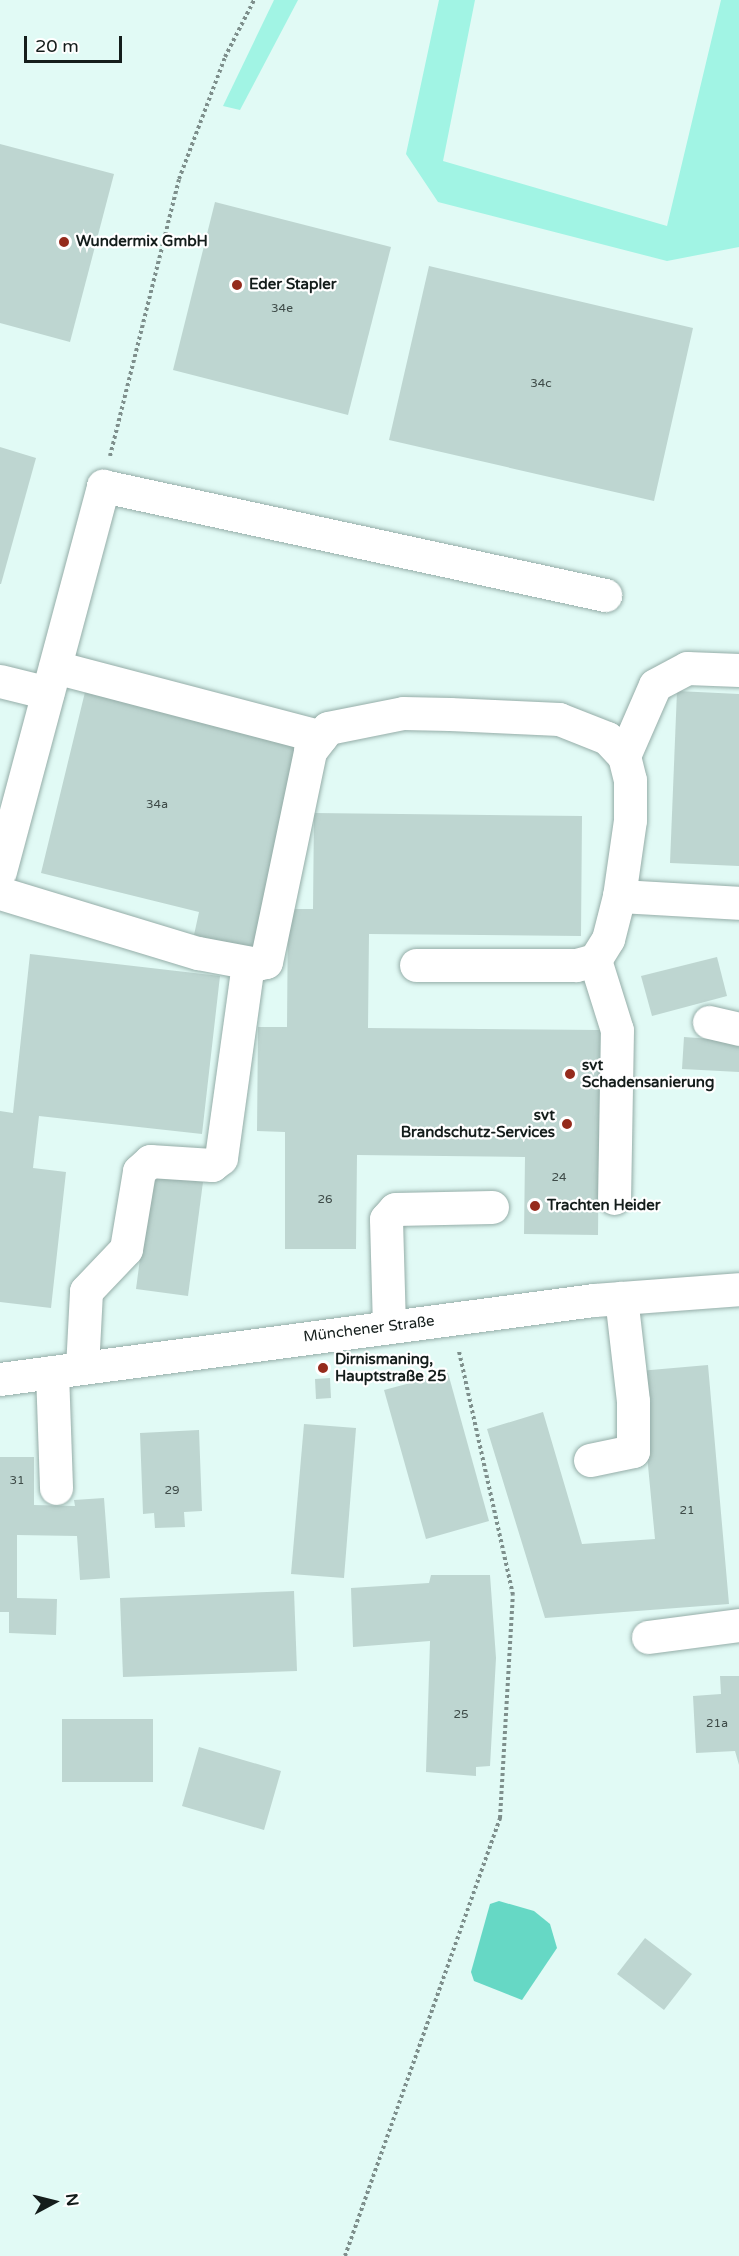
<!DOCTYPE html>
<meta charset="utf-8">
<style>
body{margin:0}
#map{position:relative;width:739px;height:2256px;overflow:hidden;background:#e1faf5;font-family:"Varela Round",sans-serif}
div>[style]{position:absolute}
.green>*{inset:0;background:#a1f4e4}
.water>*{inset:0;background:#66d8c5}
.building>*{inset:0;background:#bed6d1}
.path>*{height:4px;margin-top:-2px;transform-origin:0;background:repeating-linear-gradient(90deg,#7e8f8c 0 3px,transparent 0 6px)}
.roads{filter:drop-shadow(0 0 2px #95ada8) drop-shadow(0 0 2px #95ada8)}
.minor>*{height:33px;margin:-16.5px;padding:0 16.5px;transform-origin:16.5px;border-radius:16.5px;background:#fff}
.major>*{height:33px;margin:-16.5px;padding:0 16.5px;transform-origin:16.5px;border-radius:16.5px;background:#fff}
.dots>*{width:16px;height:16px;translate:-50% -50%;box-sizing:border-box;border:3px solid #fff;border-radius:50%}
span{translate:-50% -50%;white-space:nowrap;text-align:center;line-height:1.15;-webkit-text-stroke:4.5px #fff;paint-order:stroke}
.number-label{font-size:12px;color:#3e4b48}
.number-label span{-webkit-text-stroke-width:0}
.poi-label{font-size:15px;color:#141d1b;font-weight:700}
.left{translate:0 -50%;text-align:left}
.right{translate:-100% -50%;text-align:right}
.street-label{font-size:15px;color:#141d1b}
.north{position:absolute;left:24px;top:2172px;width:60px;height:60px;-webkit-text-stroke:4px #fff;paint-order:stroke;rotate:83deg;font-size:16px;font-weight:700;line-height:24px;text-align:center;color:#141d1b}
.north::after{content:'';display:block;margin:auto;width:21px;height:27px;background:#141d1b;clip-path:polygon(50% 0,100% 100%,50% 72%,0 100%)}
.scale{position:absolute;left:24px;top:36px;width:98px;height:27px;box-sizing:border-box;border:3px solid #141d1b;border-top:0;padding-left:8px;font-size:18px;line-height:21px;white-space:nowrap;color:#141d1b;-webkit-text-stroke:4px #fff;paint-order:stroke}
</style>
<div id="map">
<div class="green">
<div style="clip-path:polygon(274px 0,298px 0,240px 110px,223px 106px)"></div>
<div style="clip-path:polygon(439px 0,475px 0,443px 161px,667px 226px,721px 0,739px 0,739px 247px,667px 261px,438px 202px,406px 154px)"></div>
</div>
<div class="water">
<div style="clip-path:polygon(499px 1901px,534px 1911px,550px 1924px,557px 1948px,522px 2000px,474px 1981px,471px 1972px,490px 1904px)"></div>
</div>
<div class="building">
<div style="clip-path:polygon(0 144px,114px 174px,70px 342px,0 323px)"></div>
<div style="clip-path:polygon(215px 202px,391px 247px,348px 415px,173px 370px)"></div>
<div style="clip-path:polygon(429px 266px,693px 328px,654px 501px,389px 440px)"></div>
<div style="clip-path:polygon(0 447px,36px 458px,1px 584px,0 584px)"></div>
<div style="clip-path:polygon(677px 691px,739px 694px,739px 866px,670px 863px)"></div>
<div style="clip-path:polygon(85px 692px,305px 746px,255px 950px,194px 935px,199px 912px,41px 873px)"></div>
<div style="clip-path:polygon(314px 813px,582px 816px,581px 936px,369px 934px,368px 1028px,600px 1030px,598px 1235px,524px 1234px,525px 1157px,357px 1155px,356px 1249px,285px 1249px,285px 1132px,257px 1131px,258px 1027px,287px 1027px,288px 909px,313px 909px)"></div>
<div style="clip-path:polygon(30px 954px,220px 976px,202px 1134px,39px 1116px,33px 1168px,66px 1172px,51px 1308px,0 1302px,0 1111px,13px 1113px)"></div>
<div style="clip-path:polygon(717px 957px,727px 996px,652px 1016px,641px 976px)"></div>
<div style="clip-path:polygon(684px 1037px,739px 1041px,739px 1072px,682px 1069px)"></div>
<div style="clip-path:polygon(151px 1175px,203px 1182px,188px 1296px,136px 1289px)"></div>
<div style="clip-path:polygon(708px 1365px,729px 1604px,545px 1618px,487px 1429px,543px 1412px,582px 1544px,655px 1539px,639px 1371px)"></div>
<div style="clip-path:polygon(448px 1373px,489px 1521px,426px 1539px,384px 1390px)"></div>
<div style="clip-path:polygon(330px 1378px,331px 1398px,316px 1399px,315px 1379px)"></div>
<div style="clip-path:polygon(304px 1424px,356px 1428px,344px 1578px,291px 1574px)"></div>
<div style="clip-path:polygon(199px 1430px,202px 1511px,184px 1512px,185px 1527px,155px 1528px,154px 1513px,143px 1514px,140px 1433px)"></div>
<div style="clip-path:polygon(0 1457px,34px 1457px,34px 1505px,75px 1506px,74px 1500px,104px 1498px,110px 1578px,80px 1580px,77px 1536px,17px 1535px,17px 1598px,57px 1599px,56px 1635px,9px 1633px,9px 1612px,0 1612px)"></div>
<div style="clip-path:polygon(431px 1575px,490px 1575px,496px 1658px,490px 1766px,476px 1767px,476px 1776px,426px 1772px,430px 1641px,353px 1647px,351px 1588px,429px 1583px)"></div>
<div style="clip-path:polygon(294px 1591px,297px 1671px,123px 1677px,120px 1598px)"></div>
<div style="clip-path:polygon(720px 1676px,739px 1676px,739px 1765px,735px 1751px,696px 1753px,693px 1696px,721px 1694px)"></div>
<div style="clip-path:polygon(62px 1719px,153px 1719px,153px 1782px,62px 1782px)"></div>
<div style="clip-path:polygon(199px 1747px,281px 1771px,264px 1830px,182px 1806px)"></div>
<div style="clip-path:polygon(645px 1938px,692px 1974px,664px 2010px,617px 1974px)"></div>
</div>
<div class="path">
<div style="left:110px;top:456px;width:285px;rotate:-76deg"></div>
<div style="left:179px;top:179px;width:130px;rotate:-69.3deg"></div>
<div style="left:225px;top:57px;width:64px;rotate:-63deg"></div>
<div style="left:345px;top:2256px;width:465px;rotate:-70.5deg"></div>
<div style="left:500px;top:1818px;width:223px;rotate:-86.7deg"></div>
<div style="left:513px;top:1595px;width:250px;rotate:-102.5deg"></div>
</div>
<div class="roads">
<div class="minor">
<div style="left:55px;top:667px;width:275px;rotate:14.7deg"></div>
<div style="left:0;top:681px;width:49px;rotate:14deg"></div>
<div style="left:624px;top:756px;width:77px;rotate:-66.4deg"></div>
<div style="left:655px;top:685px;width:36px;rotate:-28deg"></div>
<div style="left:687px;top:668px;width:52px;rotate:2.2deg"></div>
<div style="left:0;top:871px;width:399px;rotate:-75deg"></div>
<div style="left:103px;top:486px;width:514px;rotate:12.25deg"></div>
<div style="left:0;top:893px;width:207px;rotate:16.9deg"></div>
<div style="left:198px;top:953px;width:60px;rotate:10.6deg"></div>
<div style="left:257px;top:964px;width:9px;rotate:-13deg"></div>
<div style="left:266px;top:962px;width:216px;rotate:-78.2deg"></div>
<div style="left:310px;top:751px;width:29px;rotate:-52deg"></div>
<div style="left:328px;top:728px;width:76px;rotate:-11.3deg"></div>
<div style="left:403px;top:713px;width:47px;rotate:1.2deg"></div>
<div style="left:450px;top:714px;width:109px;rotate:2.6deg"></div>
<div style="left:559px;top:719px;width:52px;rotate:21.6deg"></div>
<div style="left:607px;top:738px;width:25px;rotate:47deg"></div>
<div style="left:624px;top:756px;width:25px;rotate:76deg"></div>
<div style="left:630px;top:780px;width:40px;rotate:90deg"></div>
<div style="left:630px;top:820px;width:77px;rotate:98.2deg"></div>
<div style="left:619px;top:896px;width:44px;rotate:104.3deg"></div>
<div style="left:608px;top:939px;width:25px;rotate:122deg"></div>
<div style="left:595px;top:960px;width:20px;rotate:165deg"></div>
<div style="left:576px;top:965px;width:160px;rotate:180deg"></div>
<div style="left:619px;top:896px;width:120px;rotate:3.3deg"></div>
<div style="left:595px;top:960px;width:73px;rotate:72.6deg"></div>
<div style="left:617px;top:1030px;width:168px;rotate:91deg"></div>
<div style="left:709px;top:1022px;width:31px;rotate:13deg"></div>
<div style="left:389px;top:1327px;width:108px;rotate:-91.6deg"></div>
<div style="left:386px;top:1219px;width:13px;rotate:-48deg"></div>
<div style="left:395px;top:1209px;width:97px;rotate:-1.2deg"></div>
<div style="left:82px;top:1368px;width:77px;rotate:-87deg"></div>
<div style="left:86px;top:1291px;width:58px;rotate:-46.4deg"></div>
<div style="left:126px;top:1249px;width:79px;rotate:-80.5deg"></div>
<div style="left:139px;top:1171px;width:15px;rotate:-42deg"></div>
<div style="left:150px;top:1161px;width:62px;rotate:3.7deg"></div>
<div style="left:212px;top:1165px;width:11px;rotate:-38deg"></div>
<div style="left:221px;top:1158px;width:197px;rotate:-82.1deg"></div>
<div style="left:52px;top:1372px;width:116px;rotate:88deg"></div>
<div style="left:590px;top:1460px;width:44px;rotate:-11.8deg"></div>
<div style="left:633px;top:1451px;width:50px;rotate:-90deg"></div>
<div style="left:633px;top:1401px;width:104px;rotate:-96.6deg"></div>
<div style="left:648px;top:1637px;width:92px;rotate:-7.5deg"></div>
</div>
<div class="major">
<div style="left:0;top:1379px;width:599px;rotate:-7.58deg"></div>
<div style="left:594px;top:1300px;width:145px;rotate:-4.3deg"></div>
</div>
</div>
<div class="dots">
<div style="left:64px;top:242px;background:#952b1c"></div>
<div style="left:237px;top:285px;background:#952b1c"></div>
<div style="left:570px;top:1074px;background:#952b1c"></div>
<div style="left:567px;top:1124px;background:#952b1c"></div>
<div style="left:535px;top:1206px;background:#952b1c"></div>
<div style="left:323px;top:1368px;background:#952b1c"></div>
</div>
<div class="number-label">
<span style="left:282px;top:309px">34e</span>
<span style="left:541px;top:384px">34c</span>
<span style="left:157px;top:805px">34a</span>
<span style="left:559px;top:1178px">24</span>
<span style="left:325px;top:1200px">26</span>
<span style="left:17px;top:1481px">31</span>
<span style="left:172px;top:1491px">29</span>
<span style="left:687px;top:1511px">21</span>
<span style="left:461px;top:1715px">25</span>
<span style="left:717px;top:1724px">21a</span>
</div>
<div class="poi-label">
<span class="left" style="left:76px;top:242px">Wundermix GmbH</span>
<span class="left" style="left:249px;top:285px">Eder Stapler</span>
<span class="left" style="left:582px;top:1074px">svt<br>Schadensanierung</span>
<span class="right" style="left:555px;top:1124px">svt<br>Brandschutz-Services</span>
<span class="left" style="left:547px;top:1206px">Trachten Heider</span>
<span class="left" style="left:335px;top:1368px">Dirnismaning,<br>Hauptstraße 25</span>
</div>
<div class="street-label">
<span style="left:369px;top:1329px;rotate:-7deg">Münchener Straße</span>
</div>
<div class="north">N</div>
<div class="scale">20 m</div>
</div>
